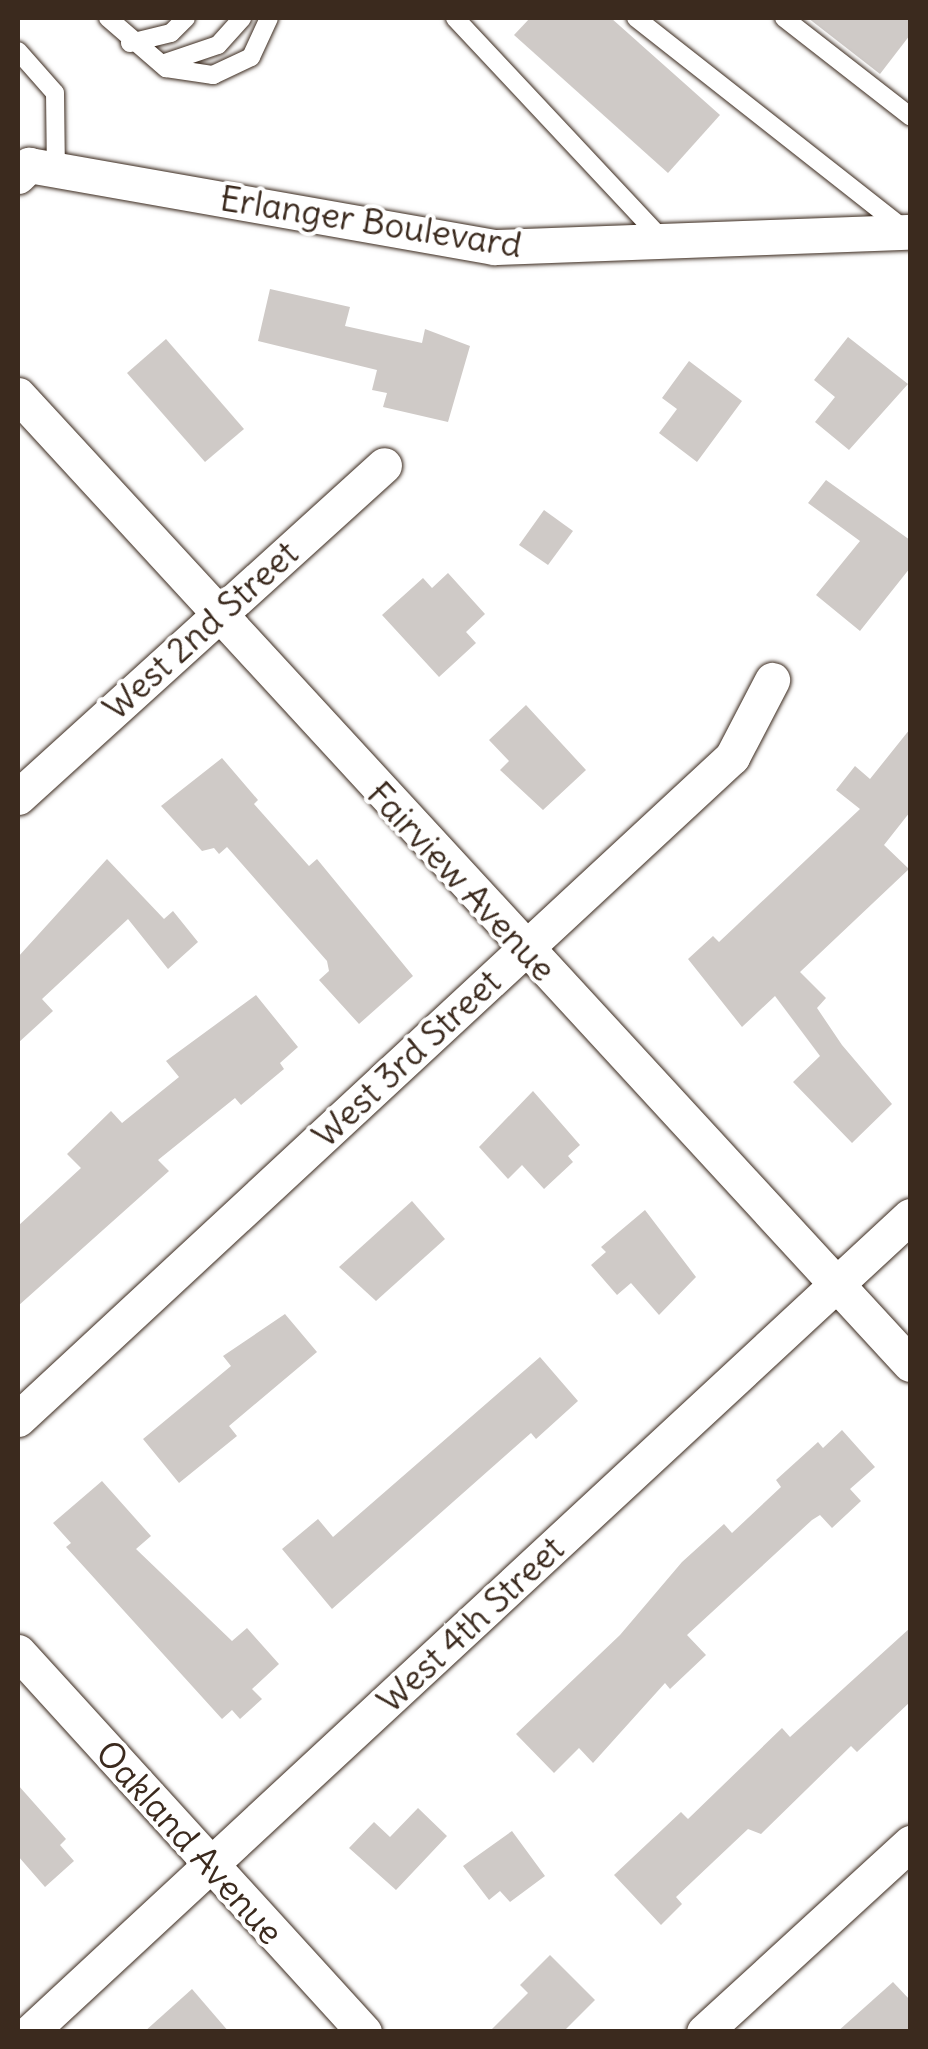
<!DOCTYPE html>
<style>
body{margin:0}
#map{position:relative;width:928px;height:2049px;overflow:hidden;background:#fff;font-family:Delius,sans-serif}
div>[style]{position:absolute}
.building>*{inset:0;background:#cfcac7}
.roads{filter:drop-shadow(0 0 2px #3b2a1e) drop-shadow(0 0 2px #3b2a1e)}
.lane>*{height:18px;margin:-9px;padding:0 9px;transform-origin:9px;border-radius:9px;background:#fff}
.street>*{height:35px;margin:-17.5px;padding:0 17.5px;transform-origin:17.5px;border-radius:17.5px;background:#fff}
span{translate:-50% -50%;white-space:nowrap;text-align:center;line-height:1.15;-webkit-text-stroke:8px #fff;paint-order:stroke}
.street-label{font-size:35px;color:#3b2a1e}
.frame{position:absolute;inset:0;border:20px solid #3b2a1e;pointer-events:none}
</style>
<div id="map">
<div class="building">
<div style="clip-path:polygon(530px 18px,611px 18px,720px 115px,668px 173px,514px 35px)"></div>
<div style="clip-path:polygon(808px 18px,910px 18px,910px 35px,880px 74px)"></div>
<div style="clip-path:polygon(270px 289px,350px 307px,345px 326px,422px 343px,425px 329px,470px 346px,448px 422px,383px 407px,387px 393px,372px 390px,377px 370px,258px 341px)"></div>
<div style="clip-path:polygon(848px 337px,908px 384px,849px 450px,815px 422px,835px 397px,814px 380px)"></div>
<div style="clip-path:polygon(166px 339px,244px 429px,205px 462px,127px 373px)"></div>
<div style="clip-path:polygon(689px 361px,742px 401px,697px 462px,659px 433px,677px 409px,662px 398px)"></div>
<div style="clip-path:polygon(826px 480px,910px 540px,910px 568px,860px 631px,816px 595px,860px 541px,808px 503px)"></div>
<div style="clip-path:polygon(544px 510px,573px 531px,548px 565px,519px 545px)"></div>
<div style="clip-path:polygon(448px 573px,485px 614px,466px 632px,476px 643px,439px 677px,382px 615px,423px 578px,432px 588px)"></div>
<div style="clip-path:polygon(526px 705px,586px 770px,543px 810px,500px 770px,509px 761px,489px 740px)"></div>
<div style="clip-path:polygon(910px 729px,910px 812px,884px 845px,909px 869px,800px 972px,826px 998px,817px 1008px,842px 1045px,892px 1104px,852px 1143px,793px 1082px,820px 1056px,775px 996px,742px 1027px,688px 959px,713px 936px,719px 942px,860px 809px,836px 790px,855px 766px,870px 779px)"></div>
<div style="clip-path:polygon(222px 758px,258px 800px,254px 804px,309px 866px,317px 859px,413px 976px,359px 1024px,319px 980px,329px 971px,327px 961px,227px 847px,219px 854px,214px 848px,202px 851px,161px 806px)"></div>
<div style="clip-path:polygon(107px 859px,164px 919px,173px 911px,198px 942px,168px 969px,128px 919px,42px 999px,53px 1011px,18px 1043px,18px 957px)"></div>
<div style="clip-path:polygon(256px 995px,298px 1047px,280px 1063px,284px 1069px,241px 1105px,235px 1098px,158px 1160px,169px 1171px,18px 1306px,18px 1226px,81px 1168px,67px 1154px,111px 1111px,122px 1123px,179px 1077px,166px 1061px)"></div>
<div style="clip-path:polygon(533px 1091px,580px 1145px,568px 1156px,573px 1162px,544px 1189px,522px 1165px,508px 1179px,479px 1147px)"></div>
<div style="clip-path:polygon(412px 1201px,445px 1239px,376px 1301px,339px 1267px)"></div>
<div style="clip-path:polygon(645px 1210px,696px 1277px,659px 1315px,631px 1283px,617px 1295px,591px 1265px,606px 1252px,601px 1247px)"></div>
<div style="clip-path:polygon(285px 1314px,317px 1352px,229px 1426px,237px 1436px,179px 1483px,143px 1439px,231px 1366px,223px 1356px)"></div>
<div style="clip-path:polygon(540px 1357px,578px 1401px,536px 1439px,531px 1433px,332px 1609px,282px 1549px,318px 1519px,333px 1537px)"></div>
<div style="clip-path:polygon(842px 1430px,875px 1467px,850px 1489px,861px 1501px,832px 1528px,820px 1515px,812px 1520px,687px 1635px,706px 1655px,670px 1689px,665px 1683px,593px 1763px,579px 1748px,554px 1773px,516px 1734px,620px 1635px,682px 1562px,724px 1524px,732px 1533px,781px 1487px,776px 1480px,818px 1442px,823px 1448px)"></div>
<div style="clip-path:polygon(102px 1481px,151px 1536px,136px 1549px,232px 1641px,247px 1628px,279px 1664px,252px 1689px,262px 1699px,240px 1719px,232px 1710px,222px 1719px,66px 1547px,71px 1543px,53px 1523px)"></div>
<div style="clip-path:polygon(910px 1628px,910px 1702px,857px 1752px,851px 1746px,761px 1834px,748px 1829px,676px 1897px,682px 1904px,661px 1925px,614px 1875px,681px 1812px,688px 1819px,782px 1728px,790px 1737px)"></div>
<div style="clip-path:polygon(18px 1785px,66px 1839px,60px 1845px,74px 1861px,45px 1887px,18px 1856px)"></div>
<div style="clip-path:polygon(418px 1808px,447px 1836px,396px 1890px,349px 1848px,374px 1822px,390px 1837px)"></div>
<div style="clip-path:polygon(512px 1831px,545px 1876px,510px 1902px,500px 1891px,489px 1900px,463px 1866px)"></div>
<div style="clip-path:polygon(550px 1955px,595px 2000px,563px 2032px,489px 2032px,528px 1993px,520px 1985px)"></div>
<div style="clip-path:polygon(893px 1982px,910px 2000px,910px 2032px,837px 2032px)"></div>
<div style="clip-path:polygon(192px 1989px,229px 2032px,144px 2032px)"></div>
</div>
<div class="roads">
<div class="lane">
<div style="left:108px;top:18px;width:77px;rotate:40.8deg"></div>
<div style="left:166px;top:68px;width:48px;rotate:8.5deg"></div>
<div style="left:213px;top:75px;width:42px;rotate:-25.3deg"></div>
<div style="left:251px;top:57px;width:43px;rotate:-65.2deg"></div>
<div style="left:455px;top:18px;width:304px;rotate:46.9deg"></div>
<div style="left:636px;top:18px;width:341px;rotate:38.2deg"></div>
<div style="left:784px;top:18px;width:160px;rotate:37.9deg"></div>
<div style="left:130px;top:43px;width:42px;rotate:-13.7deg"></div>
<div style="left:171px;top:33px;width:21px;rotate:-45deg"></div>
<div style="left:18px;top:51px;width:56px;rotate:48.6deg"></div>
<div style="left:55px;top:93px;width:77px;rotate:89.3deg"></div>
<div style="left:162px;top:64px;width:59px;rotate:-18.7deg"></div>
<div style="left:218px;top:45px;width:36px;rotate:-48deg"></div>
</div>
<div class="street">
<div style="left:18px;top:176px;width:16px;rotate:-45deg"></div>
<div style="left:29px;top:165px;width:472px;rotate:10deg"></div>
<div style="left:494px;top:247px;width:416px;rotate:-2.1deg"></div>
<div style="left:18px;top:395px;width:1317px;rotate:47.37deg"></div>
<div style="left:18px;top:797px;width:494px;rotate:-42.2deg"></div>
<div style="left:18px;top:1419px;width:974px;rotate:-42.84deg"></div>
<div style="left:732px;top:757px;width:87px;rotate:-62.5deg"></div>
<div style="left:18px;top:1652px;width:514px;rotate:47.68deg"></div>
<div style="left:30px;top:2032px;width:1200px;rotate:-42.84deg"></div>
<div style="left:704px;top:2032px;width:280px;rotate:-42.5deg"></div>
</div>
</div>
<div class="street-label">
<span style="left:371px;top:221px;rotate:9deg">Erlanger Boulevard</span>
<span style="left:200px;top:630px;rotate:-42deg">West 2nd Street</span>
<span style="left:462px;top:881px;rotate:47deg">Fairview Avenue</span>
<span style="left:406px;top:1058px;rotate:-43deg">West 3rd Street</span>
<span style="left:470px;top:1624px;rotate:-43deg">West 4th Street</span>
<span style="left:190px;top:1842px;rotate:48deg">Oakland Avenue</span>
</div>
<div class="frame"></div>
</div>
